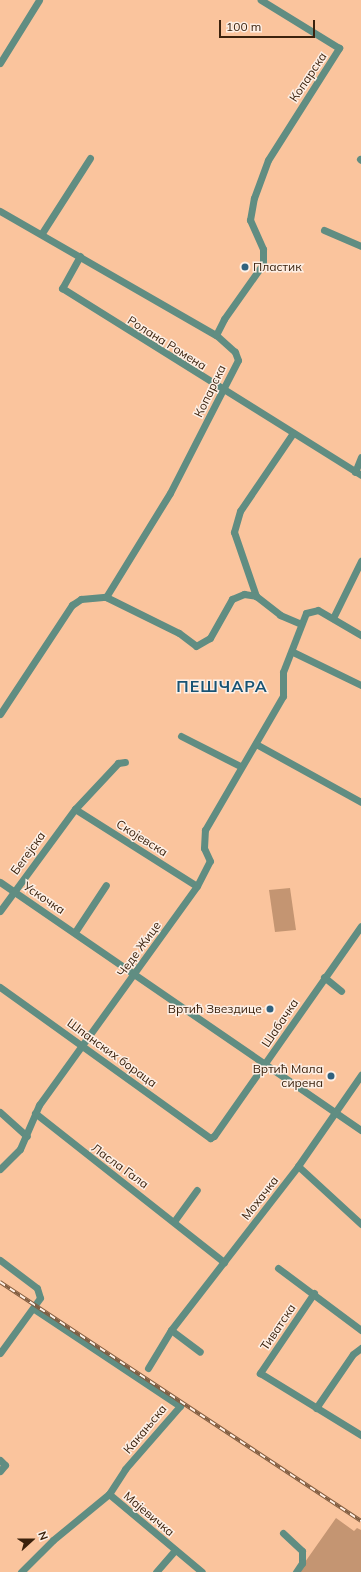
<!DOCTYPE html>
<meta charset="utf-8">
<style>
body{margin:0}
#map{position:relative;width:361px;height:1572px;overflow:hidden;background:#fac49d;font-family:Mulish,sans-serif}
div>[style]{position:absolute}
.green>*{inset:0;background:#c49572}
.minor>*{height:7px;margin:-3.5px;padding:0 3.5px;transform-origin:3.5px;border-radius:3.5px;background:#608d82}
.rail>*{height:3.5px;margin-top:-1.75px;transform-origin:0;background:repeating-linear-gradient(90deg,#fdefe5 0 6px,#805d41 0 12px);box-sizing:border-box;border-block:1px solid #805d41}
.dots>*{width:11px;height:11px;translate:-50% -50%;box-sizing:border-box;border:2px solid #fdefe5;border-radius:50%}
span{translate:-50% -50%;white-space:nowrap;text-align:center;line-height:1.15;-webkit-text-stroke:3px #fdefe5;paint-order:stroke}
.street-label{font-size:12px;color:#3b220d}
.poi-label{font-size:12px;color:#3b220d}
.left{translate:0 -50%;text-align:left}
.right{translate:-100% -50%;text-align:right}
.district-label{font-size:16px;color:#185374;font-weight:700;letter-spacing:1px}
.north{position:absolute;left:12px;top:1520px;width:40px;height:40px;-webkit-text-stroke:3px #fdefe5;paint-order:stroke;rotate:69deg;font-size:11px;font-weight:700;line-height:16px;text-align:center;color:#3b220d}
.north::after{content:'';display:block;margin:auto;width:14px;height:18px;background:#3b220d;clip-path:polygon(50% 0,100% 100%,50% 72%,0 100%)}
.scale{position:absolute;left:219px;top:20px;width:96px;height:18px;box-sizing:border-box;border:2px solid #3b220d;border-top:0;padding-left:5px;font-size:12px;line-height:14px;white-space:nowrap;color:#3b220d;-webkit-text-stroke:3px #fdefe5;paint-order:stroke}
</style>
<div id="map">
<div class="green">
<div style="clip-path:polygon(290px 888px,296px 930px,275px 932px,269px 890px)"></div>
<div style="clip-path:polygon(336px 1518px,354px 1531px,357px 1528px,361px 1530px,361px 1572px,298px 1572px)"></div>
</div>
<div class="minor">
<div style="left:0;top:63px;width:74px;rotate:-58.2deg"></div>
<div style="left:360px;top:159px;width:1px;rotate:45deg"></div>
<div style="left:0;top:211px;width:249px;rotate:29.9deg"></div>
<div style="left:324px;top:230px;width:40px;rotate:23.4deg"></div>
<div style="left:42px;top:233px;width:89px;rotate:-57.4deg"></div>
<div style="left:80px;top:256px;width:37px;rotate:119deg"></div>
<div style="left:62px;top:288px;width:353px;rotate:32deg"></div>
<div style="left:293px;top:433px;width:94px;rotate:124.2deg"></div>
<div style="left:240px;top:511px;width:22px;rotate:106deg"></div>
<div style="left:234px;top:532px;width:68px;rotate:71deg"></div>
<div style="left:256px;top:596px;width:31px;rotate:38deg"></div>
<div style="left:280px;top:615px;width:23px;rotate:23deg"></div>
<div style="left:355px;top:472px;width:16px;rotate:-68deg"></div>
<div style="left:106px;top:597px;width:122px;rotate:-58.4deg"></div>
<div style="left:170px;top:493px;width:149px;rotate:-62.9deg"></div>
<div style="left:238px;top:360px;width:9px;rotate:-111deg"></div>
<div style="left:235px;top:352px;width:25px;rotate:-138deg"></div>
<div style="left:216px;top:335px;width:18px;rotate:-63deg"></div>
<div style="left:224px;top:319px;width:67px;rotate:-54.7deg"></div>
<div style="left:263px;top:264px;width:15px;rotate:-90deg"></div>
<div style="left:263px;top:249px;width:32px;rotate:-114deg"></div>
<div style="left:250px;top:220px;width:22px;rotate:-80deg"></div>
<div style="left:254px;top:198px;width:40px;rotate:-69.8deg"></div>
<div style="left:268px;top:160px;width:133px;rotate:-57.6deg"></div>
<div style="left:339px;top:48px;width:92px;rotate:-148.4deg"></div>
<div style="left:333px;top:618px;width:64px;rotate:-63.8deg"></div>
<div style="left:293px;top:652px;width:76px;rotate:25.9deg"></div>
<div style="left:0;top:714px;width:131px;rotate:-56.6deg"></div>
<div style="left:72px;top:605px;width:11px;rotate:-34deg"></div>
<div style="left:81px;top:599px;width:25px;rotate:-5deg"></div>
<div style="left:106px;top:597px;width:81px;rotate:26.3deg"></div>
<div style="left:179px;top:633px;width:21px;rotate:37deg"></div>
<div style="left:196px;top:646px;width:16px;rotate:-30deg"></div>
<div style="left:210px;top:638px;width:45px;rotate:-60.6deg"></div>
<div style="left:232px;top:599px;width:13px;rotate:-23deg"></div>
<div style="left:244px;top:594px;width:12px;rotate:9deg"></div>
<div style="left:181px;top:736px;width:66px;rotate:27deg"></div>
<div style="left:256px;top:744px;width:120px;rotate:28.9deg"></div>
<div style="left:75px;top:809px;width:144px;rotate:32.3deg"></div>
<div style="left:0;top:882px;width:438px;rotate:34.5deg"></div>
<div style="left:0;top:911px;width:127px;rotate:-53.7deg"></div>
<div style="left:75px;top:809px;width:63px;rotate:-46.9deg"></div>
<div style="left:118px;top:763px;width:7px;rotate:-8deg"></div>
<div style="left:75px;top:932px;width:56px;rotate:-56.6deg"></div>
<div style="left:324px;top:977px;width:22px;rotate:39deg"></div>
<div style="left:0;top:987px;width:259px;rotate:35.7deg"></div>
<div style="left:210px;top:1138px;width:4px;rotate:-27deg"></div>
<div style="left:214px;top:1136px;width:256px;rotate:-55deg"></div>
<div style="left:0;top:1112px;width:36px;rotate:42deg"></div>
<div style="left:35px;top:1113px;width:241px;rotate:38.3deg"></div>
<div style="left:298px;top:1166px;width:86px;rotate:42.6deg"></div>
<div style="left:0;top:1169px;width:28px;rotate:-45deg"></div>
<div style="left:20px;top:1149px;width:48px;rotate:-66.6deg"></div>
<div style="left:39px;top:1105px;width:270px;rotate:-54.2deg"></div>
<div style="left:197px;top:886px;width:28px;rotate:-63deg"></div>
<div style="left:210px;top:861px;width:14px;rotate:-115deg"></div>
<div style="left:204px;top:848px;width:18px;rotate:-87deg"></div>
<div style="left:205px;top:830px;width:155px;rotate:-59.8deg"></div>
<div style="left:283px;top:696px;width:24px;rotate:-90deg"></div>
<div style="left:283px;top:672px;width:63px;rotate:-68.7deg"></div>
<div style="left:306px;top:613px;width:12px;rotate:-14deg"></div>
<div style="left:318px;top:610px;width:50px;rotate:30.2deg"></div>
<div style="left:175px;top:1220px;width:37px;rotate:-54deg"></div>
<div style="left:0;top:1260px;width:46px;rotate:37.1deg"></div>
<div style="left:37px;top:1288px;width:10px;rotate:73deg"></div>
<div style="left:40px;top:1298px;width:68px;rotate:126deg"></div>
<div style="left:278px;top:1268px;width:104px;rotate:36.8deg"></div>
<div style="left:314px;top:1293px;width:97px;rotate:124deg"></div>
<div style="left:260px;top:1373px;width:119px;rotate:31.5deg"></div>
<div style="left:171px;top:1330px;width:36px;rotate:37deg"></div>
<div style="left:148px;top:1368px;width:44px;rotate:-58.8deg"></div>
<div style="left:171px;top:1330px;width:207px;rotate:-52.2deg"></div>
<div style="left:298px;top:1166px;width:111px;rotate:-55.3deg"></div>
<div style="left:316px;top:1408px;width:65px;rotate:-55.6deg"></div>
<div style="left:353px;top:1354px;width:10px;rotate:-37deg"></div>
<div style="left:0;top:1460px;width:7px;rotate:45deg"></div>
<div style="left:5px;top:1465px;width:8px;rotate:130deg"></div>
<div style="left:109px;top:1494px;width:121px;rotate:40deg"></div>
<div style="left:283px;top:1533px;width:26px;rotate:43deg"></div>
<div style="left:302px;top:1551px;width:12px;rotate:90deg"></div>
<div style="left:302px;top:1563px;width:11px;rotate:124deg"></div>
<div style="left:21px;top:1572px;width:45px;rotate:-45deg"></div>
<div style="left:53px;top:1540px;width:72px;rotate:-39.4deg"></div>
<div style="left:109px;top:1494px;width:30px;rotate:-57deg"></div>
<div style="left:125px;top:1469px;width:84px;rotate:-48.9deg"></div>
<div style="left:180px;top:1406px;width:175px;rotate:-146.4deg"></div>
<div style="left:156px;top:1572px;width:29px;rotate:-49deg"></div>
</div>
<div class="rail">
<div style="left:0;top:1282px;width:433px;rotate:33.5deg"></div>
</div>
<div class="dots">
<div style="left:245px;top:267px;background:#2f617e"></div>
<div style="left:270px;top:1009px;background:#2f617e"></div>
<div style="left:331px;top:1076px;background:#2f617e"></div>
</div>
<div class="street-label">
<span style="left:308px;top:77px;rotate:-56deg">Копарска</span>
<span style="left:167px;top:343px;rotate:32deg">Ролана Ромена</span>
<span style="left:210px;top:391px;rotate:-64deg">Копарска</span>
<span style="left:142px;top:838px;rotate:32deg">Скојевска</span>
<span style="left:28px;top:853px;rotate:-54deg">Бегејска</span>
<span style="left:44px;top:898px;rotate:34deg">Ускочка</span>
<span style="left:139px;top:949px;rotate:-54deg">Чеде Жице</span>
<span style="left:280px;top:1023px;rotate:-56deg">Шабачка</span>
<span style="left:112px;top:1053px;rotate:36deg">Шпанских бораца</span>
<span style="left:120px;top:1166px;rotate:36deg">Ласла Гала</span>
<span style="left:260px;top:1198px;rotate:-52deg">Мохачка</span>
<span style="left:278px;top:1327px;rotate:-56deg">Тиватска</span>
<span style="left:145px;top:1429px;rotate:-50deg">Какањска</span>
<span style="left:149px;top:1514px;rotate:40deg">Мајевичка</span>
</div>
<div class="poi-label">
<span class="left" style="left:253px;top:267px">Пластик</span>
<span class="right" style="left:262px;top:1009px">Вртић Звездице</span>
<span class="right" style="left:323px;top:1076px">Вртић Мала<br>сирена</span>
</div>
<div class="district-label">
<span style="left:222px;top:686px">ПЕШЧАРА</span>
</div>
<div class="north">N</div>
<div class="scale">100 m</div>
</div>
